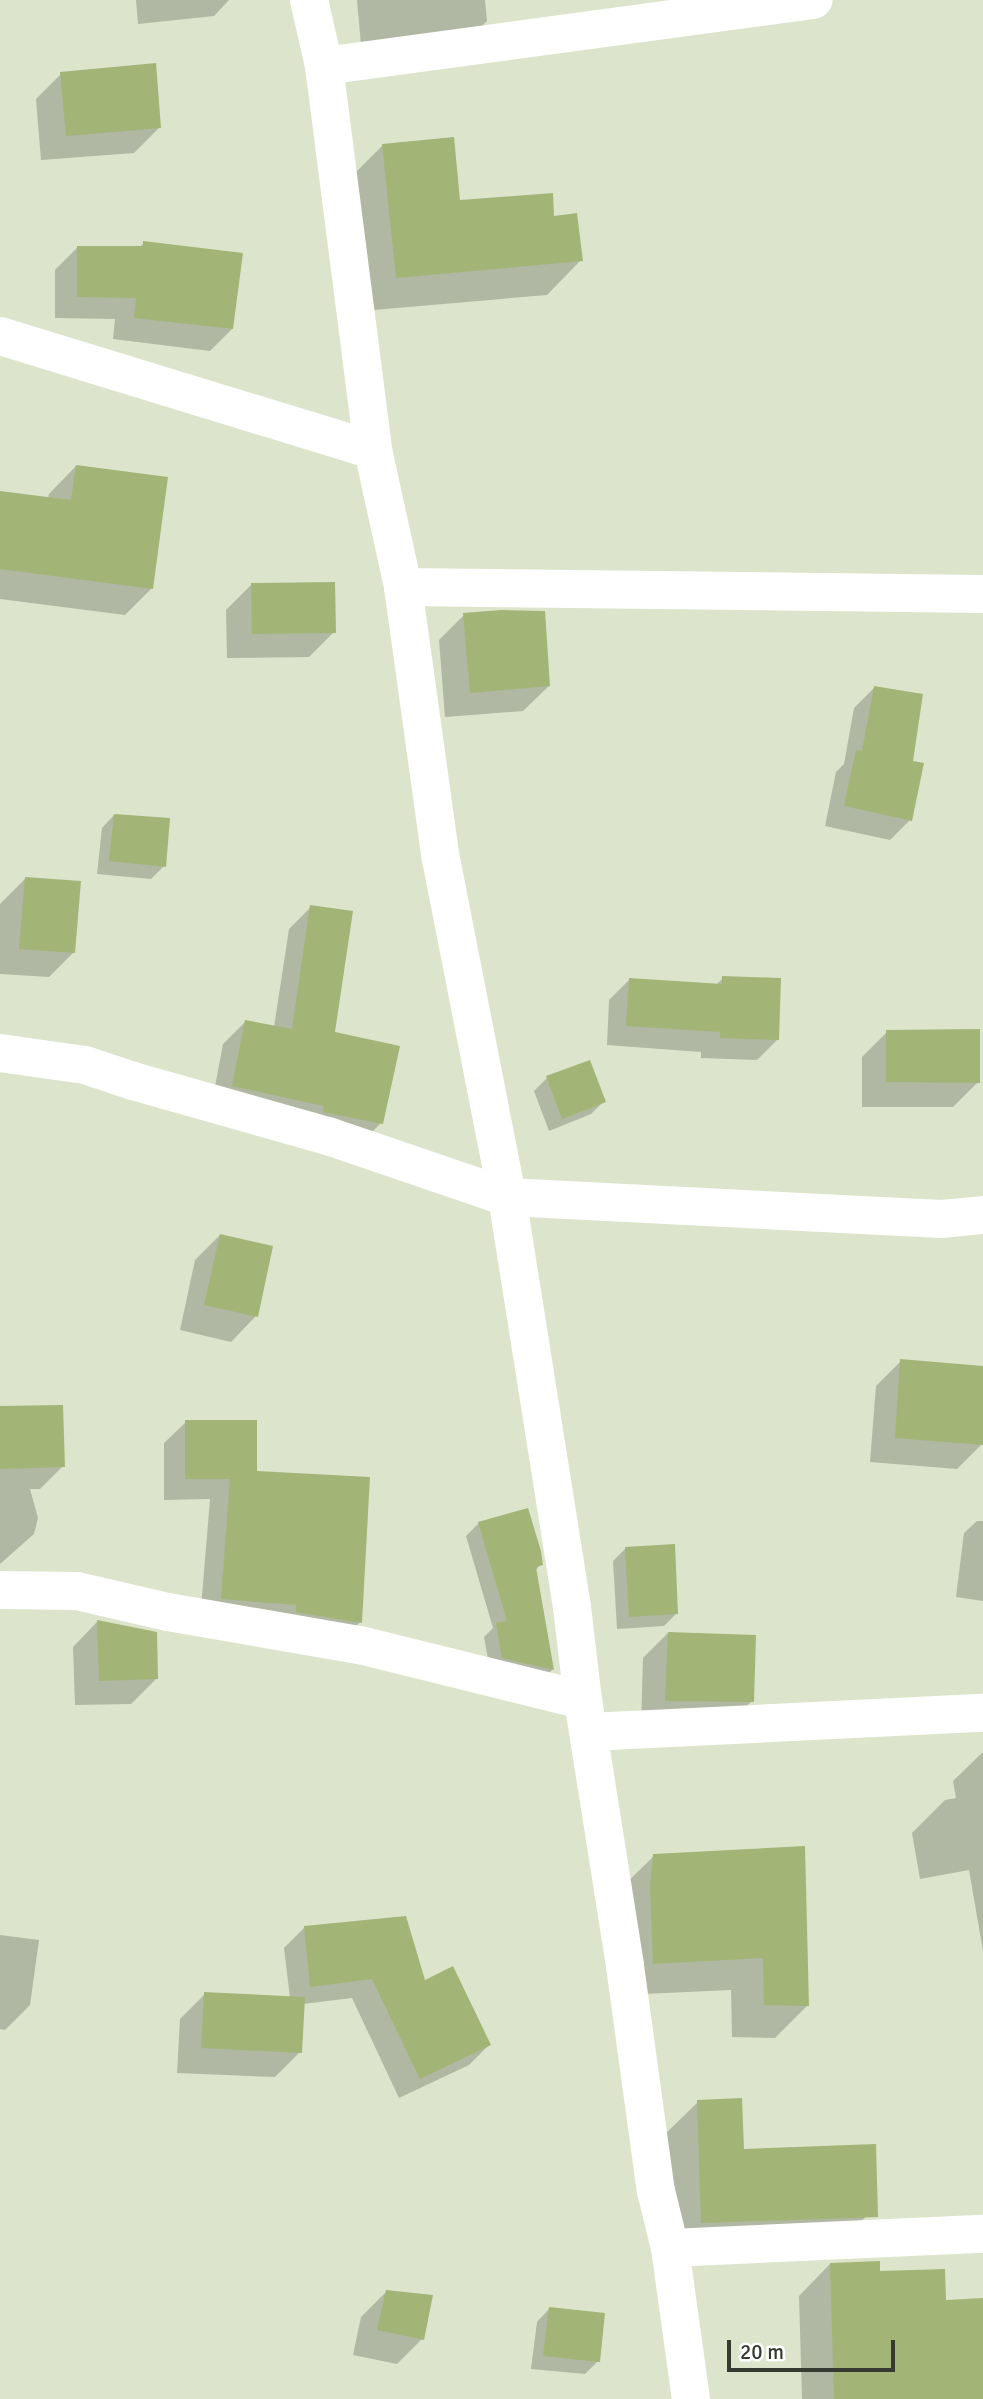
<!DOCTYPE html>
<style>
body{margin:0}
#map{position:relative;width:983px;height:2399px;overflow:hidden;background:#dce5cb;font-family:Signika,sans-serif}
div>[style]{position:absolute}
.shadow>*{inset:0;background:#0003}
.building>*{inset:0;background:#a2b577}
.street>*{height:38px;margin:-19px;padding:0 19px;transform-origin:19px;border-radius:19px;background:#fff}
span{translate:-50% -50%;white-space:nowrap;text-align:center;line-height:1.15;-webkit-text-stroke:6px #fff;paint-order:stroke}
.scale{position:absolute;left:727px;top:2340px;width:168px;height:32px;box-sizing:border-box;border:4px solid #373a30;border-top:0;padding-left:9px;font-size:21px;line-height:24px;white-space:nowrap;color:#373a30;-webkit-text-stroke:5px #fff;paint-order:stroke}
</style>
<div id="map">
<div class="shadow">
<div style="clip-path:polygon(136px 0,229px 0,214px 16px,138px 24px)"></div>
<div style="clip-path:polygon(357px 0,485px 0,487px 21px,462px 46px,362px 56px)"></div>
<div style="clip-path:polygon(61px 74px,159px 128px,134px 153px,41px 160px,36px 99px)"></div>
<div style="clip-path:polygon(382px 146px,458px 201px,552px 218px,581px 260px,547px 295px,362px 311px,348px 180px)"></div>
<div style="clip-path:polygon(144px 243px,232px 329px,210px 351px,113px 339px,115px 319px,55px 318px,55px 270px,77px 248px,139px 248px)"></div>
<div style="clip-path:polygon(76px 466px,152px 588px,125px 615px,0 599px,0 493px,48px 499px,49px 494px)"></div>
<div style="clip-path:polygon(251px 585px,334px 632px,309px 657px,227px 658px,226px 610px)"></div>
<div style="clip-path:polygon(464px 615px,549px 686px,523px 711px,445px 717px,439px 640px)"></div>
<div style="clip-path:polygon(875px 687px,911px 762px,910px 820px,890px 840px,825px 826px,836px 772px,844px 764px,854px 708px)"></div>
<div style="clip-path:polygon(114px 815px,164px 866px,151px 879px,97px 874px,102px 828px)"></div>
<div style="clip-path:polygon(25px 879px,74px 952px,49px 977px,0 974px,0 904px)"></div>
<div style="clip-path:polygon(311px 907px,333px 1034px,381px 1123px,359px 1145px,211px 1108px,223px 1044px,245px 1022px,274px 1027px,289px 929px)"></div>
<div style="clip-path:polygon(723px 978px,777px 1040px,757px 1060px,701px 1058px,701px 1052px,607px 1045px,609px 1000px,629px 980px,715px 986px)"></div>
<div style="clip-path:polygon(887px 1032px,978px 1082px,953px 1107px,862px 1107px,862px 1057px)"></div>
<div style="clip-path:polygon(547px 1078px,604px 1101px,591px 1114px,549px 1131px,534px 1091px)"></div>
<div style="clip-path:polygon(220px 1235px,256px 1316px,231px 1342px,180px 1330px,195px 1260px)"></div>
<div style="clip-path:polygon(901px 1361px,983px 1368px,982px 1444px,957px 1469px,870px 1462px,876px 1386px)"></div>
<div style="clip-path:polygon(0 1412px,63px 1466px,40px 1489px,30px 1489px,38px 1518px,34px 1534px,0 1564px)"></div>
<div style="clip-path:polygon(186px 1422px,255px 1473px,360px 1622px,338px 1644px,200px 1620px,210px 1499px,164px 1500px,164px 1443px)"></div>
<div style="clip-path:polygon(977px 1521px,983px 1521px,983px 1601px,956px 1597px,964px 1533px)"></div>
<div style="clip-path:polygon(479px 1523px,541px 1564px,535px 1571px,552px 1670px,540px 1682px,490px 1670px,484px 1637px,493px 1628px,466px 1536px)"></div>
<div style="clip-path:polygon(626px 1548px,677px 1613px,664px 1626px,617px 1629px,613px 1561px)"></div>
<div style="clip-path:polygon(97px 1622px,156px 1679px,131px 1704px,75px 1705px,73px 1647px)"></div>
<div style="clip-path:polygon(668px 1633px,752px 1701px,727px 1726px,641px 1725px,643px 1658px)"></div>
<div style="clip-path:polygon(983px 1752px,983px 1951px,969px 1870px,920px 1879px,912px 1833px,945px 1800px,956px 1798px,953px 1781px)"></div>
<div style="clip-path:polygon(803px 1848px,808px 2005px,775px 2038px,732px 2037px,731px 1990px,621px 1995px,621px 1888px,654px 1856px)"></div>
<div style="clip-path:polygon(304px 1928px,424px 1982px,489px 2045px,469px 2065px,399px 2098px,352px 1998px,303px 2004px,300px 2052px,275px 2077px,177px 2073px,180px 2019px,205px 1994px,290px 1998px,284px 1948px)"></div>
<div style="clip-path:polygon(0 1935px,39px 1940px,30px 2005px,5px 2030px,0 2029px)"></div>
<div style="clip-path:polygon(698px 2102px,742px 2151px,876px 2206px,842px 2241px,667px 2257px,663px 2136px)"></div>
<div style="clip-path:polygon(830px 2264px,878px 2273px,944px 2302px,983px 2299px,983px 2376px,968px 2399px,802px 2399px,799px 2296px)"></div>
<div style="clip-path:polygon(386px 2292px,422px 2339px,397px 2364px,353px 2355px,361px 2317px)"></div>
<div style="clip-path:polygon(549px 2309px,598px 2361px,585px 2374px,531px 2369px,537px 2322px)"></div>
</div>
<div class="building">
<div style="clip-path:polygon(156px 63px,161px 128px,66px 136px,60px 72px)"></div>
<div style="clip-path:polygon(454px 137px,460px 200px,553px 193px,554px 216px,577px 213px,583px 261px,396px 278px,382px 144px)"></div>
<div style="clip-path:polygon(143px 241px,243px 253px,233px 329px,134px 318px,136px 298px,77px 297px,77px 246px,143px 246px)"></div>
<div style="clip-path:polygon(76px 465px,168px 477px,153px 589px,0 569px,0 491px,71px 500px)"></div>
<div style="clip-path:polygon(335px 582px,336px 633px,252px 634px,251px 583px)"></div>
<div style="clip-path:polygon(501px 610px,545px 611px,550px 686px,470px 693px,463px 613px)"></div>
<div style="clip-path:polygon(874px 686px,923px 694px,913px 761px,924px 763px,912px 821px,844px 806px,856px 750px,862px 751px)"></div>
<div style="clip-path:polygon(114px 814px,170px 818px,166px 867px,109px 861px)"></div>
<div style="clip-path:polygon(25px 877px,81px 881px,75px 953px,19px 949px)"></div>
<div style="clip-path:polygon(310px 905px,353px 911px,335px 1032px,400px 1046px,383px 1124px,323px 1112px,324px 1106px,232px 1086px,245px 1020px,292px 1029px)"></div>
<div style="clip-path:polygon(722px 976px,781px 978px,779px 1040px,720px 1038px,720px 1032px,626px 1026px,629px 978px,722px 984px)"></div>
<div style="clip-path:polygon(980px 1029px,980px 1083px,886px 1082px,886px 1030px)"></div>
<div style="clip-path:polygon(590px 1060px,606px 1102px,562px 1119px,546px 1076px)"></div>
<div style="clip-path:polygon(220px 1234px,273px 1246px,258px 1317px,204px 1305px)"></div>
<div style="clip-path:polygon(900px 1359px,983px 1366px,983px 1445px,895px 1438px)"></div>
<div style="clip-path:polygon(63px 1405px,65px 1467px,0 1469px,0 1406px)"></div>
<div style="clip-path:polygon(185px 1420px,257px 1420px,257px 1471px,370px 1477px,362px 1623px,296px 1612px,296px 1605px,221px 1599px,230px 1479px,185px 1479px)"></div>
<div style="clip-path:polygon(528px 1508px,541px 1551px,543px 1565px,536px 1567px,554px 1670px,502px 1658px,496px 1623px,507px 1621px,478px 1522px)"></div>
<div style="clip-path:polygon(675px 1544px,678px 1614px,629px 1617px,625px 1547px)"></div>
<div style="clip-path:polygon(97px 1620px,157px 1632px,158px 1679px,99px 1681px)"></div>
<div style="clip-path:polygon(668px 1632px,756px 1635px,754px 1702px,665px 1701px)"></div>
<div style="clip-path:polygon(805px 1846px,809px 2006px,764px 2005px,763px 1958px,653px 1964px,650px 1887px,653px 1854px)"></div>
<div style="clip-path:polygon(406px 1916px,425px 1980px,453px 1966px,491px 2045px,420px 2079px,372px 1979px,310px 1987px,304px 1926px)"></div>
<div style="clip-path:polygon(204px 1992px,305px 1997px,302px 2053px,201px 2048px)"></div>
<div style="clip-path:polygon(742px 2098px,744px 2149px,876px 2144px,878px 2217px,701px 2223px,697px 2100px)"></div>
<div style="clip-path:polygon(880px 2261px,880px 2271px,945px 2269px,946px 2300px,983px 2298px,983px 2399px,834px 2399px,830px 2263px)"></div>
<div style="clip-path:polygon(386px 2290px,433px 2295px,424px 2340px,377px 2330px)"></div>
<div style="clip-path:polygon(549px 2307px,605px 2313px,600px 2362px,543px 2356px)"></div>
</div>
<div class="street">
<div style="left:309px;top:0;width:68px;rotate:77.2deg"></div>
<div style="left:324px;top:66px;width:387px;rotate:82.7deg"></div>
<div style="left:373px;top:450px;width:140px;rotate:77.6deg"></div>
<div style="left:403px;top:587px;width:270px;rotate:82.1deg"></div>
<div style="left:440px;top:854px;width:349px;rotate:78.9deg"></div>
<div style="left:507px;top:1197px;width:415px;rotate:81deg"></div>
<div style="left:572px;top:1607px;width:94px;rotate:83.3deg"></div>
<div style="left:583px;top:1700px;width:269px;rotate:81deg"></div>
<div style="left:625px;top:1966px;width:227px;rotate:82.2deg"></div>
<div style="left:656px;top:2191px;width:59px;rotate:76.2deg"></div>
<div style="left:670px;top:2248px;width:152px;rotate:82.1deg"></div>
<div style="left:324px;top:66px;width:494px;rotate:-7.7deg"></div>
<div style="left:0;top:336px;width:390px;rotate:17deg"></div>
<div style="left:403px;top:587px;width:580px;rotate:0.69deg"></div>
<div style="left:0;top:1053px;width:86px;rotate:8deg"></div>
<div style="left:85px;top:1065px;width:51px;rotate:18.4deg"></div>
<div style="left:133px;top:1081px;width:203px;rotate:15.8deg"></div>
<div style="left:328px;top:1136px;width:189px;rotate:18.8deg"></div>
<div style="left:507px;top:1197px;width:435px;rotate:2.9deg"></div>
<div style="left:941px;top:1219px;width:42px;rotate:-5.4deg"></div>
<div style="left:0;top:1590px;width:77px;rotate:0.7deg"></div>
<div style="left:77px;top:1591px;width:93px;rotate:13deg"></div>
<div style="left:168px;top:1612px;width:195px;rotate:9.8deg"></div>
<div style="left:360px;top:1645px;width:230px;rotate:13.9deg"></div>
<div style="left:589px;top:1732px;width:394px;rotate:-2.8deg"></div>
<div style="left:670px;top:2248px;width:313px;rotate:-2.6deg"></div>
</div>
<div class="scale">20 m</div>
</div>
